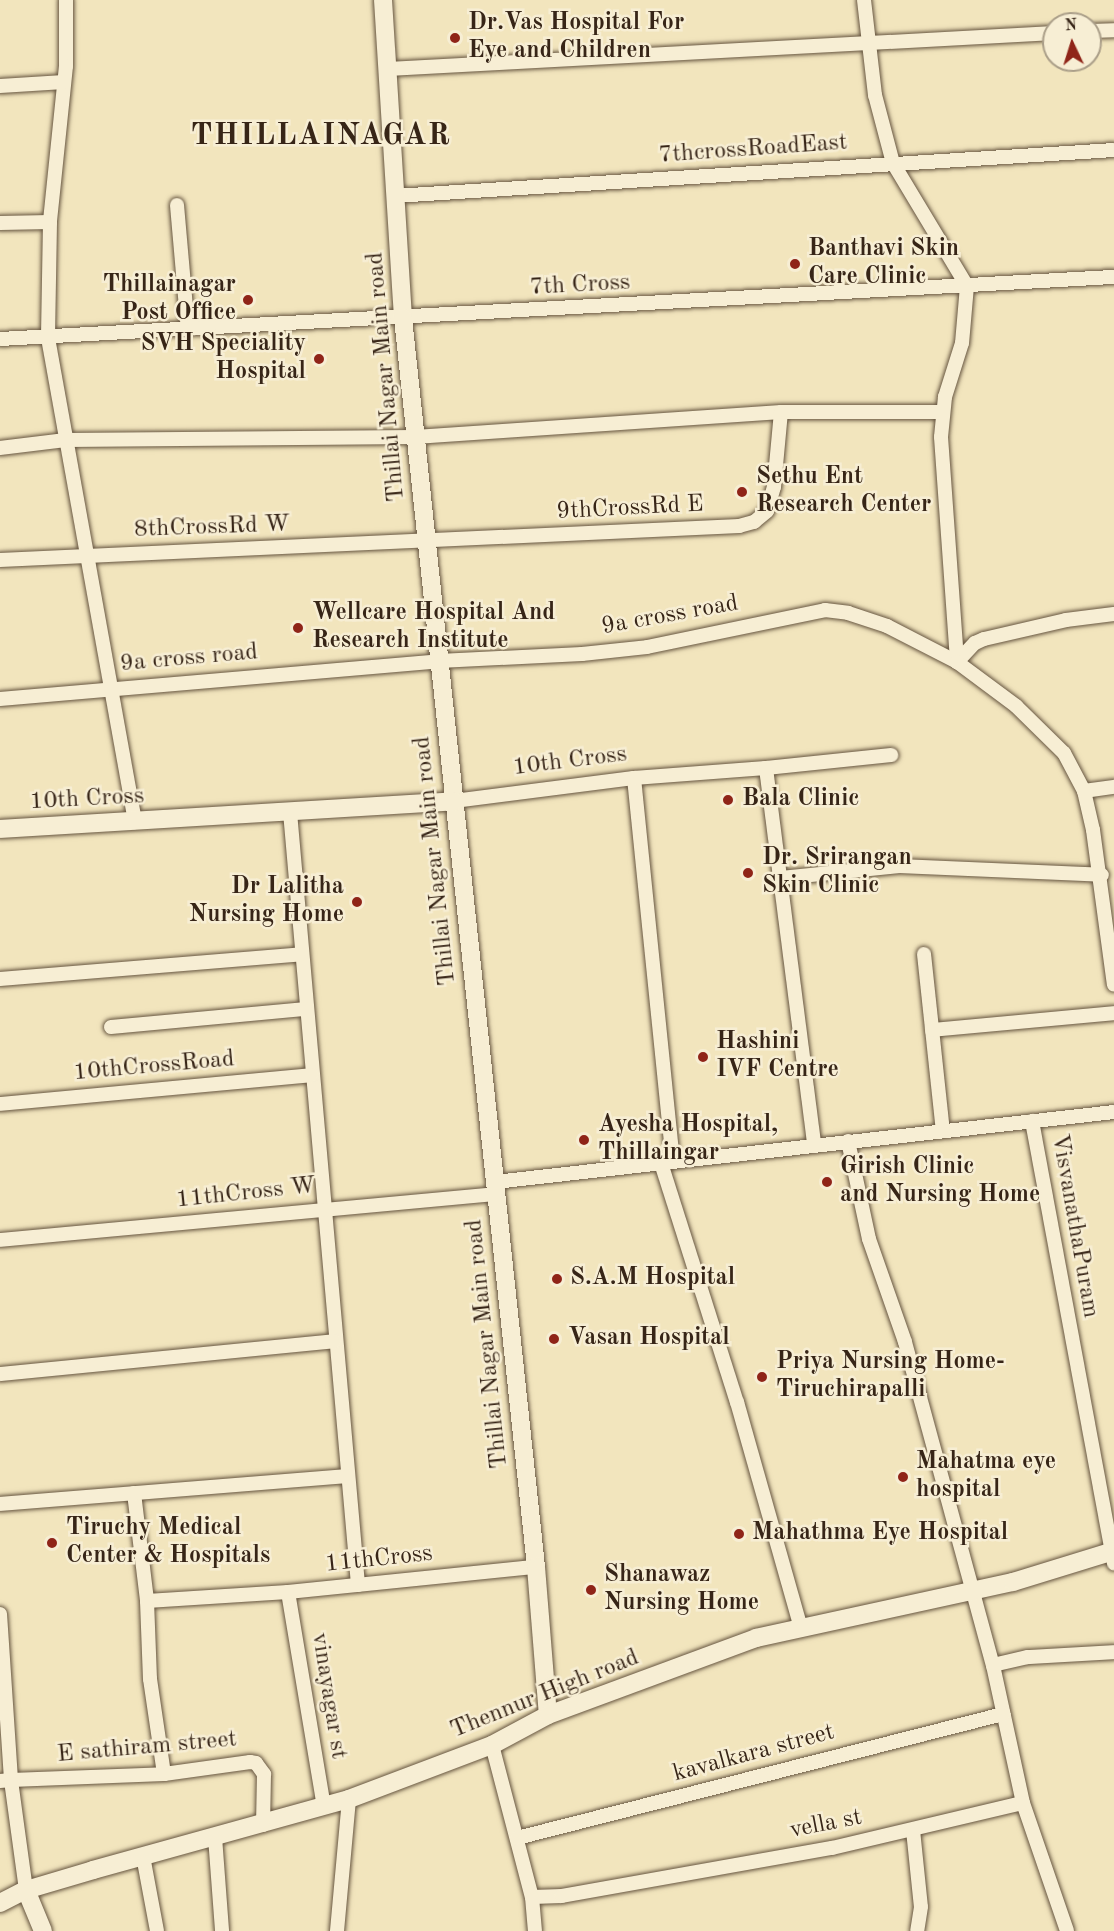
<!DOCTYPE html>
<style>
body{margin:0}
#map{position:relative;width:1114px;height:1931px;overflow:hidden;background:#f2e5bd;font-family:"Old Standard TT",serif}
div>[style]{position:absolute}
.roads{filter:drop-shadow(0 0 2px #665540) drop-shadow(0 0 2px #665540)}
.street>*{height:14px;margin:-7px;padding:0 7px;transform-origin:7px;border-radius:7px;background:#f7eed4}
.secondary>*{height:18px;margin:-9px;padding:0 9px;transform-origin:9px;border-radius:9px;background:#f7eed4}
.dots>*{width:16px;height:16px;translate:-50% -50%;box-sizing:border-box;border:3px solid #f7eed4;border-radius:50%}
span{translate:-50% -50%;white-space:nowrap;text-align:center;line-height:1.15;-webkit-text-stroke:5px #f7eed4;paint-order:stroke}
.poi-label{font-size:24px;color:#372517;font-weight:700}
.left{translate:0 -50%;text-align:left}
.right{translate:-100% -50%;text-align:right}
.street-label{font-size:24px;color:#372517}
.district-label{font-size:30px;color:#372517;font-weight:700;letter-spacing:1.5px}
.north{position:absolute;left:1042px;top:12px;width:60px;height:60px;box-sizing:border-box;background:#f7eed4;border:2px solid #aa9e88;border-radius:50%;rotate:356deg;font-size:16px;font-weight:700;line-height:24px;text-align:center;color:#372517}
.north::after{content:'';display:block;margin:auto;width:21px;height:27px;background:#8f2418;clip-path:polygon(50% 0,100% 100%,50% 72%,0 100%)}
</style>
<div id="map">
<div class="roads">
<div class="street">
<div style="left:66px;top:0;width:66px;rotate:90deg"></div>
<div style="left:66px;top:66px;width:157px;rotate:95.9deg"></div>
<div style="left:50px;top:222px;width:116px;rotate:91deg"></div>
<div style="left:48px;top:338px;width:492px;rotate:79.8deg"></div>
<div style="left:864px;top:0;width:96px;rotate:83.4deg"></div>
<div style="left:875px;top:95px;width:70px;rotate:75.2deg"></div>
<div style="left:893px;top:163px;width:144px;rotate:59deg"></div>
<div style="left:967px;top:286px;width:57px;rotate:95deg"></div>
<div style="left:962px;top:343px;width:57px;rotate:107.5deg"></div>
<div style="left:945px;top:397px;width:40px;rotate:95.7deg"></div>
<div style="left:941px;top:437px;width:226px;rotate:85.9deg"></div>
<div style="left:1090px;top:31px;width:24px;rotate:-2deg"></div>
<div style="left:388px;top:69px;width:667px;rotate:-3.09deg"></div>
<div style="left:0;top:86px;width:64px;rotate:-3.6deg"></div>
<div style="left:395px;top:196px;width:720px;rotate:-3.66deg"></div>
<div style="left:177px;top:205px;width:125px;rotate:85deg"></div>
<div style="left:0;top:223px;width:50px;rotate:-1.1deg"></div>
<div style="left:0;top:339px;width:1116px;rotate:-3.19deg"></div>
<div style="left:0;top:448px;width:66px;rotate:-6.9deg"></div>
<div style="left:66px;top:440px;width:349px;rotate:-0.5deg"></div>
<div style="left:415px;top:437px;width:367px;rotate:-3.9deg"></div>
<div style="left:781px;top:412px;width:162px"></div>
<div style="left:0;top:560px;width:740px;rotate:-2.63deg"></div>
<div style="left:739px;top:526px;width:16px;rotate:-15deg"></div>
<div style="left:754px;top:522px;width:17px;rotate:-40deg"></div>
<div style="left:767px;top:511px;width:25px;rotate:-74deg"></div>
<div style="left:774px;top:487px;width:75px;rotate:-84.7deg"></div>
<div style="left:957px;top:662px;width:26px;rotate:-47deg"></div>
<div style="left:975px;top:643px;width:10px;rotate:-24deg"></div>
<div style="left:984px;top:639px;width:84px;rotate:-13deg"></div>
<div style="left:1066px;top:620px;width:48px;rotate:-7.1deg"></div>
<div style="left:0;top:699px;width:441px;rotate:-4.9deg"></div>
<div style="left:439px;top:661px;width:143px;rotate:-2.8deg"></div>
<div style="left:582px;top:654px;width:65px;rotate:-6.1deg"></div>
<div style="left:647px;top:647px;width:182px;rotate:-11.7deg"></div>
<div style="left:825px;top:610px;width:23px;rotate:7deg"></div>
<div style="left:848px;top:613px;width:41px;rotate:18.4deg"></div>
<div style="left:887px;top:626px;width:79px;rotate:27.2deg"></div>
<div style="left:957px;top:662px;width:74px;rotate:36.7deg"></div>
<div style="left:1016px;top:706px;width:67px;rotate:44.4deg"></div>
<div style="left:1064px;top:753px;width:43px;rotate:62.2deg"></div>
<div style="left:1084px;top:791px;width:40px;rotate:77deg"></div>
<div style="left:1093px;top:830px;width:156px;rotate:82.3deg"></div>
<div style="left:766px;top:768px;width:126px;rotate:-5.9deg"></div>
<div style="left:634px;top:778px;width:385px;rotate:84.2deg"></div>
<div style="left:1084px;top:791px;width:30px;rotate:-8deg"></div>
<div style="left:454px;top:801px;width:181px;rotate:-7.3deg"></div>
<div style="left:634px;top:778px;width:132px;rotate:-4.3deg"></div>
<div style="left:766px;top:768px;width:380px;rotate:82.7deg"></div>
<div style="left:290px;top:812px;width:776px;rotate:84.97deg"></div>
<div style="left:781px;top:878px;width:119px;rotate:-5.8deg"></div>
<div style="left:899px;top:866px;width:203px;rotate:2.5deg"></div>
<div style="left:924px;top:954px;width:178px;rotate:83.9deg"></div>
<div style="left:0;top:979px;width:303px;rotate:-4.7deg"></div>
<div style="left:111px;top:1027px;width:196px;rotate:-5.3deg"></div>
<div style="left:932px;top:1030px;width:183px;rotate:-5.3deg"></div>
<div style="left:0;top:1104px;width:313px;rotate:-5.3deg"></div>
<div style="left:1032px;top:1121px;width:450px;rotate:79.5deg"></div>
<div style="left:848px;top:1141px;width:100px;rotate:77.9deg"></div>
<div style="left:869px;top:1239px;width:109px;rotate:70.7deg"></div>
<div style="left:905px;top:1342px;width:335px;rotate:74.8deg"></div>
<div style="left:661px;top:1163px;width:251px;rotate:72.4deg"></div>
<div style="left:737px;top:1402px;width:235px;rotate:74.2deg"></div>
<div style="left:495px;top:1182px;width:623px;rotate:-6.45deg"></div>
<div style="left:0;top:1240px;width:498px;rotate:-5.3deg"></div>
<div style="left:0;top:1374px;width:336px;rotate:-5.6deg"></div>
<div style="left:134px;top:1493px;width:109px;rotate:83.1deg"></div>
<div style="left:147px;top:1601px;width:78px;rotate:87.8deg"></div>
<div style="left:150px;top:1679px;width:96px;rotate:81.6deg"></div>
<div style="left:0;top:1504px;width:348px;rotate:-4.6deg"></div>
<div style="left:288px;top:1592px;width:218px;rotate:80.5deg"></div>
<div style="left:147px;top:1601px;width:141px;rotate:-3.7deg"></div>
<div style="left:288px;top:1592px;width:249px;rotate:-5.8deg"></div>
<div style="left:0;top:1614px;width:166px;rotate:86.2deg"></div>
<div style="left:11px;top:1780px;width:11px;rotate:175deg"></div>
<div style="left:492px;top:1745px;width:157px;rotate:75.3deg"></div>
<div style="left:532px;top:1897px;width:30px;rotate:-2deg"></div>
<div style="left:562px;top:1896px;width:274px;rotate:-10.1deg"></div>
<div style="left:832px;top:1848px;width:196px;rotate:-13.3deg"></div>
<div style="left:1023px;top:1803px;width:141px;rotate:-102.3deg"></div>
<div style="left:993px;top:1665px;width:36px;rotate:-13deg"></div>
<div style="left:1028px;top:1657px;width:86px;rotate:-3.3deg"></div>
<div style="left:1023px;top:1803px;width:135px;rotate:71deg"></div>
<div style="left:913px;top:1830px;width:77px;rotate:84.1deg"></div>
<div style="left:921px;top:1907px;width:24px;rotate:99deg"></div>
<div style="left:215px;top:1837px;width:94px;rotate:85.7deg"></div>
<div style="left:517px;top:1838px;width:502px;rotate:-14.31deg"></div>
<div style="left:143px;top:1856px;width:76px;rotate:79.4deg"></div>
<div style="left:26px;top:1890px;width:111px;rotate:-97.8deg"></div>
<div style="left:11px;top:1780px;width:153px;rotate:-2.2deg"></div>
<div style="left:164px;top:1774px;width:87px;rotate:-7.9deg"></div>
<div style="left:250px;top:1762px;width:6px;rotate:9deg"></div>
<div style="left:256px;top:1763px;width:14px;rotate:54deg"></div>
<div style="left:264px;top:1774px;width:51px;rotate:91.1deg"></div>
<div style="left:532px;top:1897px;width:34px;rotate:85deg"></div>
<div style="left:337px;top:1931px;width:133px;rotate:-84.8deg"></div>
</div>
<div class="secondary">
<div style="left:383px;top:0;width:319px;rotate:86.4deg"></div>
<div style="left:403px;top:318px;width:1256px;rotate:83.92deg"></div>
<div style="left:536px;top:1567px;width:148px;rotate:85.4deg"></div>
<div style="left:0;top:829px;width:455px;rotate:-3.5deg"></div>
<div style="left:26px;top:1890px;width:44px;rotate:67.5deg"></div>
<div style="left:0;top:1903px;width:29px;rotate:-27deg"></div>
<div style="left:26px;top:1890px;width:70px;rotate:-16.6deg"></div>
<div style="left:93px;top:1870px;width:266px;rotate:-15.5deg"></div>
<div style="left:349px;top:1799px;width:153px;rotate:-20.7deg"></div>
<div style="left:492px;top:1745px;width:64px;rotate:-28.2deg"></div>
<div style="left:548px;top:1715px;width:222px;rotate:-20.3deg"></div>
<div style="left:756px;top:1638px;width:263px;rotate:-12.3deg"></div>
<div style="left:1013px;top:1582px;width:106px;rotate:-17.1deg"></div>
</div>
</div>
<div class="dots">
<div style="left:455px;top:38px;background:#8f2418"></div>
<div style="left:795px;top:264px;background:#8f2418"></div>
<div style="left:248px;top:300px;background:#8f2418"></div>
<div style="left:319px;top:359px;background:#8f2418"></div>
<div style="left:742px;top:492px;background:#8f2418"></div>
<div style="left:298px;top:628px;background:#8f2418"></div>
<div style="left:728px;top:800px;background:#8f2418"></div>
<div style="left:748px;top:873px;background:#8f2418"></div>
<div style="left:357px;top:902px;background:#8f2418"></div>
<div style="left:703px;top:1057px;background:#8f2418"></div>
<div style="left:584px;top:1140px;background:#8f2418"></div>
<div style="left:827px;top:1182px;background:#8f2418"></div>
<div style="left:557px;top:1279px;background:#8f2418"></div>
<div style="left:554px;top:1339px;background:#8f2418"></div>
<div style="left:762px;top:1377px;background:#8f2418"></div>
<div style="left:903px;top:1477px;background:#8f2418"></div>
<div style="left:739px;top:1534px;background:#8f2418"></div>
<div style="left:52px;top:1543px;background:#8f2418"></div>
<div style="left:591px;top:1590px;background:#8f2418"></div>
</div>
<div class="poi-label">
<span class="left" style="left:468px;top:38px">Dr.Vas Hospital For<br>Eye and Children</span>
<span class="left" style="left:808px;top:264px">Banthavi Skin<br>Care Clinic</span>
<span class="right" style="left:236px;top:300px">Thillainagar<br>Post Office</span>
<span class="right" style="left:306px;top:359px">SVH Speciality<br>Hospital</span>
<span class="left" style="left:756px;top:492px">Sethu Ent<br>Research Center</span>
<span class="left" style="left:312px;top:628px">Wellcare Hospital And<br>Research Institute</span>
<span class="left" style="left:742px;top:800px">Bala Clinic</span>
<span class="left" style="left:762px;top:873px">Dr. Srirangan<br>Skin Clinic</span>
<span class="right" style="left:344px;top:902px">Dr Lalitha<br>Nursing Home</span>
<span class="left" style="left:716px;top:1057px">Hashini<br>IVF Centre</span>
<span class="left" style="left:598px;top:1140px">Ayesha Hospital,<br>Thillaingar</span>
<span class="left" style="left:840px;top:1182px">Girish Clinic<br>and Nursing Home</span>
<span class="left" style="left:570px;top:1279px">S.A.M Hospital</span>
<span class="left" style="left:568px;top:1339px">Vasan Hospital</span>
<span class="left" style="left:776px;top:1377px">Priya Nursing Home-<br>Tiruchirapalli</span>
<span class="left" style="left:916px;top:1477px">Mahatma eye<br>hospital</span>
<span class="left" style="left:66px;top:1543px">Tiruchy Medical<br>Center &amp; Hospitals</span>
<span class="left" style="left:752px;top:1534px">Mahathma Eye Hospital</span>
<span class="left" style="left:604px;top:1590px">Shanawaz<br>Nursing Home</span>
</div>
<div class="street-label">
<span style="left:753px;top:150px;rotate:-4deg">7thcrossRoadEast</span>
<span style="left:580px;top:286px;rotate:-3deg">7th Cross</span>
<span style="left:387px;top:377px;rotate:-95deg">Thillai Nagar Main road</span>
<span style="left:630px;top:509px;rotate:-3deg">9thCrossRd E</span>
<span style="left:212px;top:528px;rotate:-2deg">8thCrossRd W</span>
<span style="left:670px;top:616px;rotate:-10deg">9a cross road</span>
<span style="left:189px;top:659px;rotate:-5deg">9a cross road</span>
<span style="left:570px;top:762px;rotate:-7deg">10th Cross</span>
<span style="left:87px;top:800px;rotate:-3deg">10th Cross</span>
<span style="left:436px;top:861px;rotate:-96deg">Thillai Nagar Main road</span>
<span style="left:154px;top:1067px;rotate:-5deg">10thCrossRoad</span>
<span style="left:246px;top:1194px;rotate:-6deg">11thCross W</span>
<span style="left:1074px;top:1226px;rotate:80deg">VisvanathaPuram</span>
<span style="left:488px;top:1344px;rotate:-96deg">Thillai Nagar Main road</span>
<span style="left:379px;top:1560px;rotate:-6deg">11thCross</span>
<span style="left:545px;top:1695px;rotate:-22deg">Thennur High road</span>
<span style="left:328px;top:1696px;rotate:81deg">vinayagar st</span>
<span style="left:147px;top:1748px;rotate:-5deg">E sathiram street</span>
<span style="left:754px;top:1754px;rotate:-15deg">kavalkara street</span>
<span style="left:826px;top:1825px;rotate:-11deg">vella st</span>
</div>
<div class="district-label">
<span style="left:321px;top:136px">THILLAINAGAR</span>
</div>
<div class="north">N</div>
</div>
